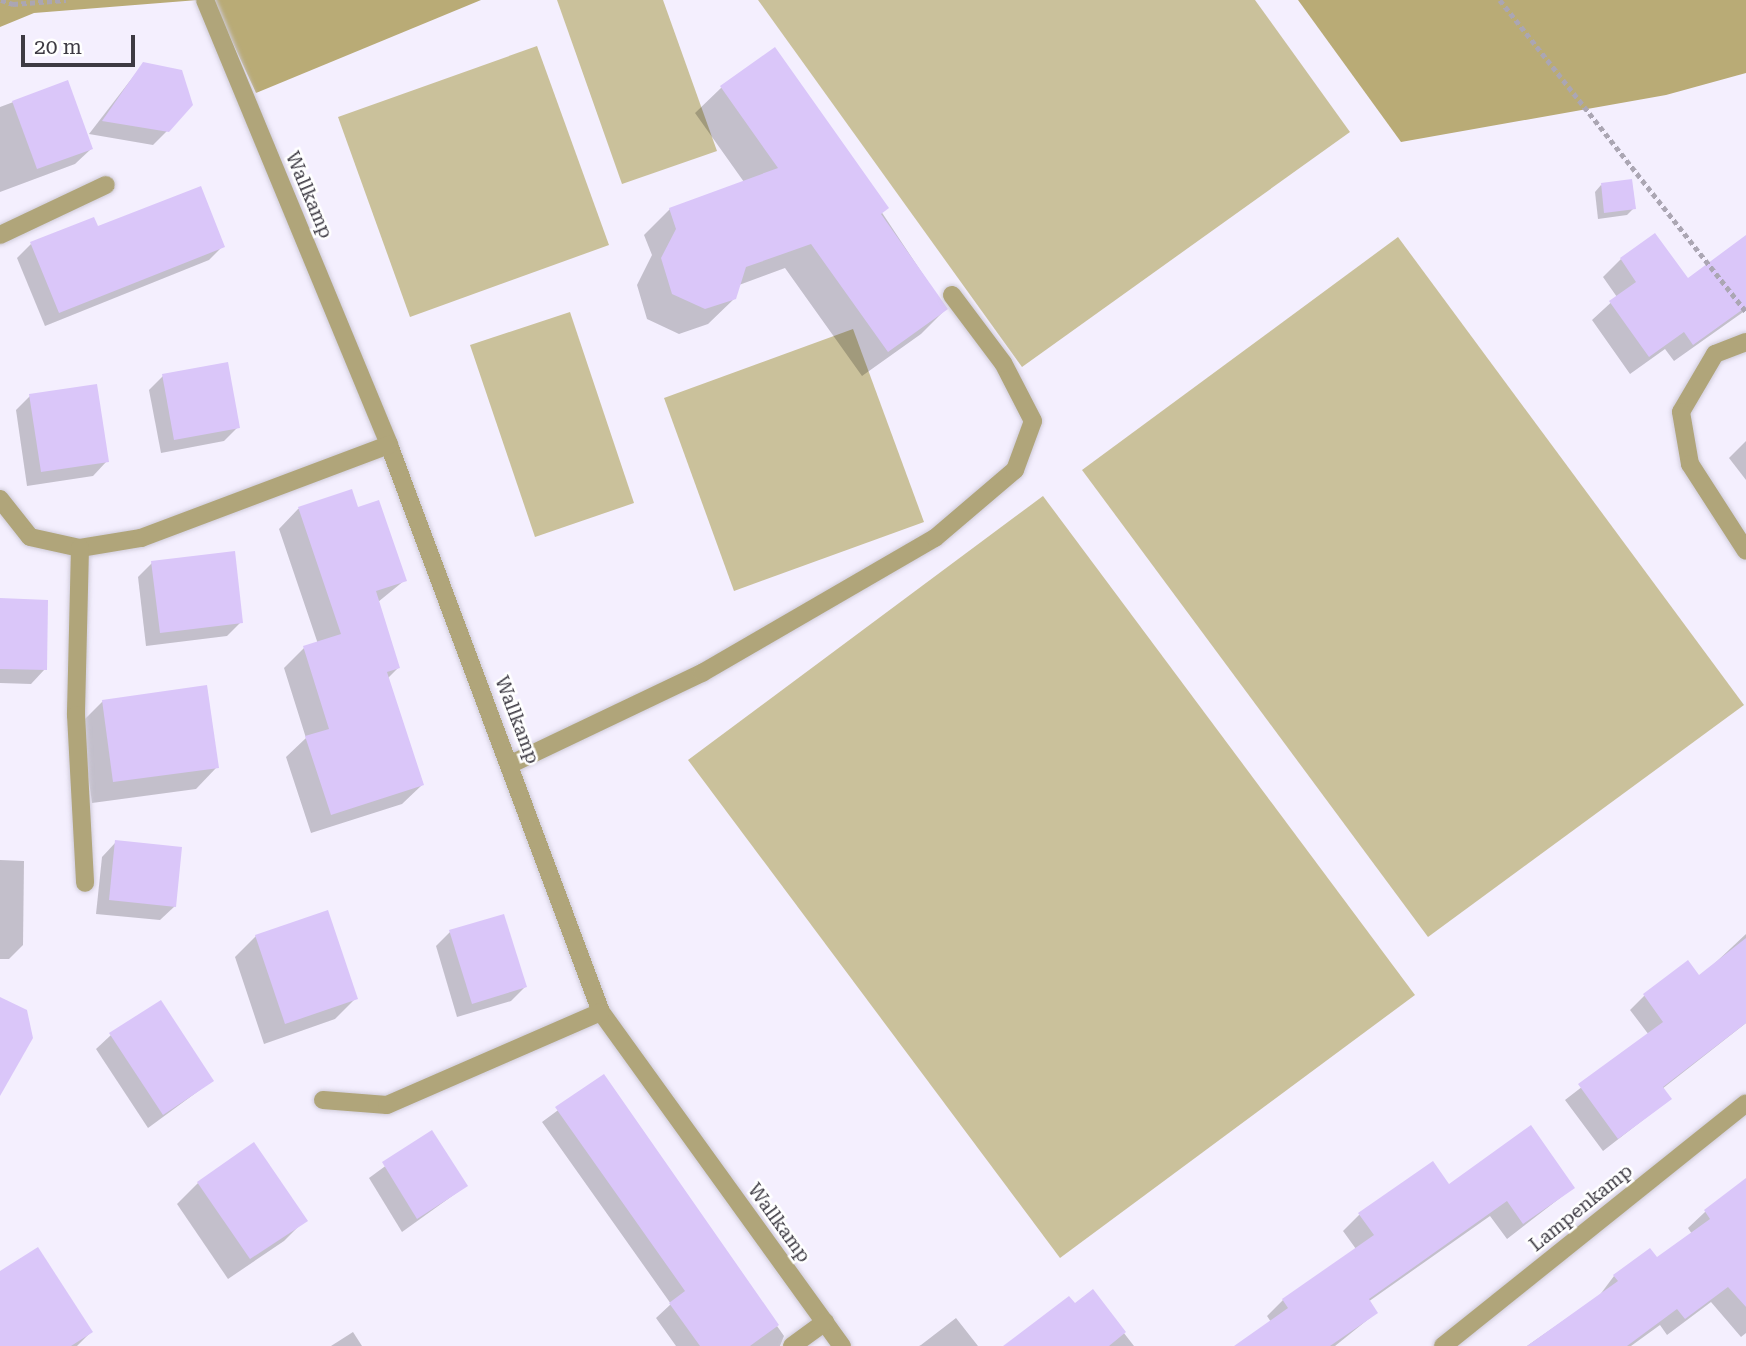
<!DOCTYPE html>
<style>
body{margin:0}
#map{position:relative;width:1746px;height:1346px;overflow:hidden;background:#f4effe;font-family:"Roboto Serif",serif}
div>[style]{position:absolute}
.green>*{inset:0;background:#cac19b}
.forest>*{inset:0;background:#b9ab76}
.shadow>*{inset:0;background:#0003}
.building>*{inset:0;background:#dac6f9}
.path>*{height:4.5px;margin-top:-2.25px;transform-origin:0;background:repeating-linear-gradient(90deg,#aba6b3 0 5px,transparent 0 8.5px)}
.roads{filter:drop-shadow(0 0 2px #cfcbd9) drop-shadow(0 0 2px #cfcbd9)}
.lane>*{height:18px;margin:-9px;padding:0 9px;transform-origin:9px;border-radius:9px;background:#b0a57a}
.street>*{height:18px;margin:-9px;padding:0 9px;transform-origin:9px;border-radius:9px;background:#b0a57a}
span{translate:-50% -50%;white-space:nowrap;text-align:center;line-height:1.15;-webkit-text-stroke:5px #fff;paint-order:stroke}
.street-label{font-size:19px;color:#3d3a43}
.scale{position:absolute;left:21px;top:35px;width:114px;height:32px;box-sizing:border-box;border:4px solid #3d3a43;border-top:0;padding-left:9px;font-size:21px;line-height:24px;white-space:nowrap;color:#3d3a43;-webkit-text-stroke:5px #fff;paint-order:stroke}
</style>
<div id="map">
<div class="green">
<div style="clip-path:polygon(557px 0,663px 0,717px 151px,622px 184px)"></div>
<div style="clip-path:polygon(758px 0,1255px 0,1350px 132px,1022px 367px)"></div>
<div style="clip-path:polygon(537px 46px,609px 245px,410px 317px,338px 117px)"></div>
<div style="clip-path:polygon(1398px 237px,1744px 705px,1428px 937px,1082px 470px)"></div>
<div style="clip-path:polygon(570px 312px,634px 503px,535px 537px,470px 345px)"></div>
<div style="clip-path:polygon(853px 329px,924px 522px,734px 591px,664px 398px)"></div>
<div style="clip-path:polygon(1043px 496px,1415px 995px,1060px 1258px,688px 760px)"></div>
</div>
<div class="forest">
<div style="clip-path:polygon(0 0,198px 0,34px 13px,0 27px)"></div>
<div style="clip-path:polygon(213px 0,481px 0,256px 93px)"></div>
<div style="clip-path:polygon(1298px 0,1746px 0,1746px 73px,1666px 95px,1401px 142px)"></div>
</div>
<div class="shadow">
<div style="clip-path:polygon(774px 50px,946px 309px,921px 334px,862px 376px,785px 268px,739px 285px,735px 298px,708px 324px,679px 334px,647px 319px,637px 285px,652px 255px,644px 235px,670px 209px,744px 182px,695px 113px,721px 88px)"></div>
<div style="clip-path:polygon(143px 64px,168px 130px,153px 145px,89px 134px)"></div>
<div style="clip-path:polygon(67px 82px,91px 149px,75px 164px,0 192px,0 107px)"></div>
<div style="clip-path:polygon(1601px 185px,1634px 208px,1627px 215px,1598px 219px,1595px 192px)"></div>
<div style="clip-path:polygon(97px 228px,223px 246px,209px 260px,45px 326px,17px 258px,31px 244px)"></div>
<div style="clip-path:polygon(1746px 237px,1746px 310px,1674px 361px,1665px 349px,1630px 374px,1592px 320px,1617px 297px,1603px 277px,1621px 259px,1687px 280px)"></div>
<div style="clip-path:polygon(163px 376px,238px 427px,224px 441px,161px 453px,149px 390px)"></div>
<div style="clip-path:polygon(30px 396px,107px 461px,93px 476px,27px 486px,16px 410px)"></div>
<div style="clip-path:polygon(1746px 441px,1746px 480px,1729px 458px)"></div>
<div style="clip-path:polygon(351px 491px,356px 509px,405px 580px,378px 602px,398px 668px,387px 679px,422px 785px,402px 804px,311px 833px,286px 757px,306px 738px,284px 668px,304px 648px,318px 644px,279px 529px,298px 509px)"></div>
<div style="clip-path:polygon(152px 563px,241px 622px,227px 636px,146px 646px,138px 577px)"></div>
<div style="clip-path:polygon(0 600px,45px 669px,31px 684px,0 683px)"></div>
<div style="clip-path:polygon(103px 701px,217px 767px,196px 789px,92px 803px,81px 723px)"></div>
<div style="clip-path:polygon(116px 842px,175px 906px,160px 920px,96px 914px,102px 857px)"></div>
<div style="clip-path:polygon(0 860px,24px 861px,23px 945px,9px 959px,0 959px)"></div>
<div style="clip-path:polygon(450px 932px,525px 987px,511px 1001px,457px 1017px,436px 946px)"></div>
<div style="clip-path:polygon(1746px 934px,1746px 1023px,1662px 1089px,1670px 1099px,1603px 1151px,1565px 1100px,1649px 1035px,1630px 1010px,1644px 996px,1688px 963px,1699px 978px)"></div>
<div style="clip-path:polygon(256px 936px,356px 998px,335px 1019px,264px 1044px,235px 957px)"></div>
<div style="clip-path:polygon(111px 1035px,212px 1081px,148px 1128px,96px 1049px)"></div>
<div style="clip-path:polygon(603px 1077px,784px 1336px,780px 1346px,676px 1346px,656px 1318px,671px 1304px,542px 1122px)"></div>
<div style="clip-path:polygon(432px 1132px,466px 1186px,402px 1232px,369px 1178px)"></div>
<div style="clip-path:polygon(254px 1145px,305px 1220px,284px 1241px,228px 1279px,177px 1204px,198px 1183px)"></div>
<div style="clip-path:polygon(1746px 1182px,1746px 1333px,1741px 1337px,1711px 1302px,1667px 1335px,1660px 1325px,1631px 1346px,1527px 1346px,1599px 1296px,1614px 1276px,1657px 1260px,1692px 1234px,1688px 1228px,1705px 1212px)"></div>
<div style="clip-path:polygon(1448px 1186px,1573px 1188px,1507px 1239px,1490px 1216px,1368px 1302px,1376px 1313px,1335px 1346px,1237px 1346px,1271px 1322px,1267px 1316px,1283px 1300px,1356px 1249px,1343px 1231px,1359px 1215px)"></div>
<div style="clip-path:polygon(0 1273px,91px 1332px,77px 1346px,0 1346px)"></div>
<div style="clip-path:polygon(1092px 1292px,1134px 1346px,1006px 1346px,1074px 1306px)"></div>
<div style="clip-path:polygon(956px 1318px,978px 1346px,919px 1346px,921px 1345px)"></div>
<div style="clip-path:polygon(353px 1332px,362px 1346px,331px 1346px)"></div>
</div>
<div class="building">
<div style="clip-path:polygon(775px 47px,889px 208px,881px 214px,948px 309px,888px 352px,811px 244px,746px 267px,736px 299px,705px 309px,672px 294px,661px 258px,676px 229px,669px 208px,778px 168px,720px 86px)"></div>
<div style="clip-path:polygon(143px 62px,182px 70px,193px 105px,169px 132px,102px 121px)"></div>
<div style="clip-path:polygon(68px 80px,93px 149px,37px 169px,12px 101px)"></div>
<div style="clip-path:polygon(1632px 179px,1636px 209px,1604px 213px,1601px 183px)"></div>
<div style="clip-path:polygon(201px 186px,225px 247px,59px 313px,30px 242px,94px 217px,98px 226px)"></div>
<div style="clip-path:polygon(1655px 233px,1688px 278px,1746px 235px,1746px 307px,1693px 345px,1684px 332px,1649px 357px,1609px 301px,1636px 282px,1620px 258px)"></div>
<div style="clip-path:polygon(228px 362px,240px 428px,174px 440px,162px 374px)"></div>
<div style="clip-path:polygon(97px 384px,109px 462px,41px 472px,29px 394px)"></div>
<div style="clip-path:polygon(352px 489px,358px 507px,379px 500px,407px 581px,376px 591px,400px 668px,387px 672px,424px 785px,331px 815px,305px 736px,329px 729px,303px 646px,341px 634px,298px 507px)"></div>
<div style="clip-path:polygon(235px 551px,243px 623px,160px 633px,151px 561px)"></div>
<div style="clip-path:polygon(0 598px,48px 600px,47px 670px,0 669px)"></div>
<div style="clip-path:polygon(207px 685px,219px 768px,113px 782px,102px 700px)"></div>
<div style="clip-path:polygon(115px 840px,182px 847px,176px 907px,109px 900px)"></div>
<div style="clip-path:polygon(328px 910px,358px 999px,285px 1024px,255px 935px)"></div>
<div style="clip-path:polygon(504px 914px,527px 987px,472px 1004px,449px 930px)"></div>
<div style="clip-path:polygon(1746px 938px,1746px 1023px,1663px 1087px,1672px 1099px,1618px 1139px,1578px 1084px,1663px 1022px,1643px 994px,1688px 960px,1699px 975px)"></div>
<div style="clip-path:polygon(0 997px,27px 1010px,33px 1038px,0 1096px)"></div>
<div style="clip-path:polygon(161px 1000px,214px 1081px,163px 1115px,109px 1033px)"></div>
<div style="clip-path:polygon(604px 1074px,779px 1325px,750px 1346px,700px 1346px,669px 1303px,685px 1291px,555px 1107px)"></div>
<div style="clip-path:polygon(1531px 1125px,1575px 1188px,1523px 1224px,1507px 1201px,1369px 1299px,1378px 1313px,1330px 1346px,1234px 1346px,1288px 1308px,1282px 1299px,1374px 1235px,1358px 1213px,1433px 1161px,1449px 1184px)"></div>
<div style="clip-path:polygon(432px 1130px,468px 1186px,417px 1219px,382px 1162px)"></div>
<div style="clip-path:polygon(254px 1142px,308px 1221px,250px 1259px,197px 1182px)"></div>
<div style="clip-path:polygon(1746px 1178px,1746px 1307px,1728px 1287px,1685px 1319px,1677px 1309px,1627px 1346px,1527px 1346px,1618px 1281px,1613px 1275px,1650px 1248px,1657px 1257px,1710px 1219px,1704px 1210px)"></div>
<div style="clip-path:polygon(38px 1247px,93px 1332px,71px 1346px,0 1346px,0 1271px)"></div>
<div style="clip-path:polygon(1093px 1289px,1126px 1332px,1109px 1346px,1003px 1346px,1069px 1296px,1075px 1303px)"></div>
</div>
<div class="path">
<div style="left:1px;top:0;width:13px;rotate:18deg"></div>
<div style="left:13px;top:4px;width:53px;rotate:-4.3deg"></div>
<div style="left:1500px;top:0;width:397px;rotate:51.7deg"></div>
</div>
<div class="roads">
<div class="lane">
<div style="left:511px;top:764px;width:212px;rotate:-25.5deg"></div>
<div style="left:702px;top:673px;width:269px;rotate:-30.1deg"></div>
<div style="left:935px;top:538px;width:105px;rotate:-40.4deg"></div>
<div style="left:1015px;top:470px;width:52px;rotate:-69.8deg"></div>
<div style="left:1033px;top:421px;width:65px;rotate:-117.3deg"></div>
<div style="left:1003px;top:363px;width:85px;rotate:-126.9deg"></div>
</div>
<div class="street">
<div style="left:205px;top:0;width:482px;rotate:67.5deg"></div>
<div style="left:389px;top:445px;width:605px;rotate:69.5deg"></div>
<div style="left:601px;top:1012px;width:412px;rotate:54.2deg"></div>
<div style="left:0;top:235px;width:117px;rotate:-25.3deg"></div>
<div style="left:1746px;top:342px;width:33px;rotate:159deg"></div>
<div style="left:1715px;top:354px;width:67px;rotate:120.4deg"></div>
<div style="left:1681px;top:412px;width:53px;rotate:80.2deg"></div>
<div style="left:1690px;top:464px;width:103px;rotate:57.2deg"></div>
<div style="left:0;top:499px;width:48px;rotate:51.7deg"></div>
<div style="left:30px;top:537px;width:51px;rotate:12.4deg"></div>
<div style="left:80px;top:548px;width:62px;rotate:-9.3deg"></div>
<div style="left:141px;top:538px;width:265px;rotate:-20.6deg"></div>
<div style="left:80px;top:548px;width:167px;rotate:91.4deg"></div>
<div style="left:76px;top:715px;width:168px;rotate:86.9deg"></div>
<div style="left:323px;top:1100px;width:64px;rotate:4.5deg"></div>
<div style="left:387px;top:1105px;width:233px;rotate:-23.5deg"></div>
<div style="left:792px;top:1346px;width:41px;rotate:-36deg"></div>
<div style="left:1443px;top:1346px;width:388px;rotate:-38.7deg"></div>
</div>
</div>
<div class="street-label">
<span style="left:309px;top:195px;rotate:67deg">Wallkamp</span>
<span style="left:517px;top:720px;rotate:69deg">Wallkamp</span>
<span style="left:1581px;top:1208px;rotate:-39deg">Lampenkamp</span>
<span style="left:779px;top:1223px;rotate:54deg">Wallkamp</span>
</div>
<div class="scale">20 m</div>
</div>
